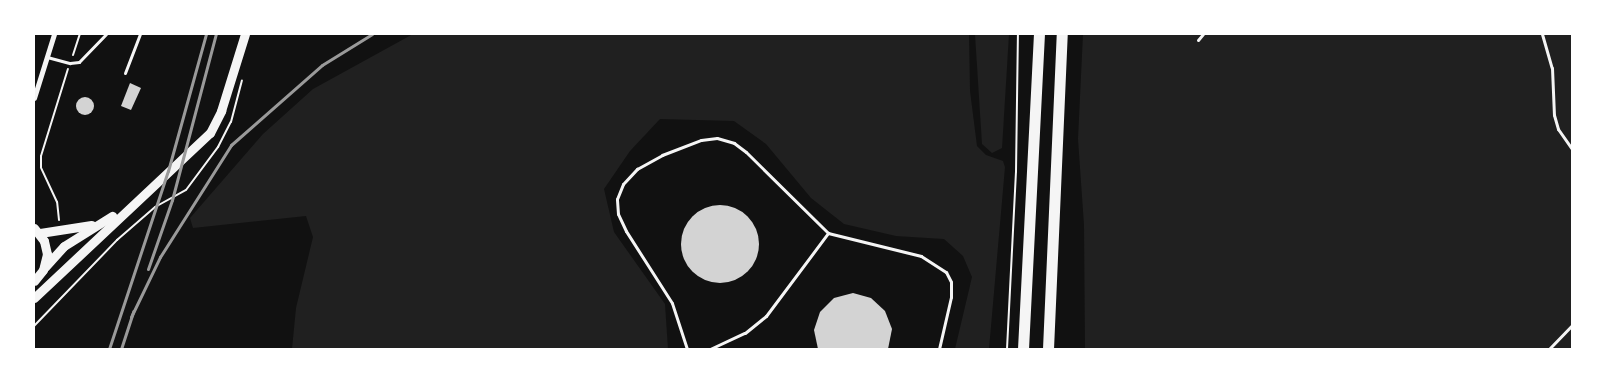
<!DOCTYPE html>
<style>
body{margin:0}
#map{position:relative;width:1606px;height:383px;overflow:hidden;background:#111;font-family:Cabin,sans-serif}
div>[style]{position:absolute}
.green>*{inset:0;background:#202020}
.building>*{inset:0;background:#d3d3d3}
.round{border-radius:50%}
.path>*{height:2px;margin:-1px;padding:0 1px;transform-origin:1px;border-radius:1px;background:#f5f5f5}
.service>*{height:3px;margin:-1.5px;padding:0 1.5px;transform-origin:1.5px;border-radius:1.5px;background:#f5f5f5}
.minor>*{height:5px;margin:-2.5px;padding:0 2.5px;transform-origin:2.5px;border-radius:2.5px;background:#f5f5f5}
.tertiary>*{height:9px;margin:-4.5px;padding:0 4.5px;transform-origin:4.5px;border-radius:4.5px;background:#f5f5f5}
.primary>*{height:11px;margin:-5.5px;padding:0 5.5px;transform-origin:5.5px;border-radius:5.5px;background:#f5f5f5}
.rail>*{height:3px;margin:-1.5px;padding:0 1.5px;transform-origin:1.5px;border-radius:1.5px;background:#9a9a9a}
span{translate:-50% -50%;white-space:nowrap;text-align:center;line-height:1.15;-webkit-text-stroke:5px #fff;paint-order:stroke}
.frame{position:absolute;inset:0;border:35px solid #fff;pointer-events:none}
</style>
<div id="map">
<div class="green">
<div style="clip-path:polygon(413px 34px,969px 34px,970px 91px,977px 146px,986px 155px,1003px 161px,1005px 167px,989px 349px,955px 349px,972px 277px,963px 256px,944px 239px,896px 236px,844px 224px,811px 198px,766px 144px,734px 121px,660px 119px,630px 151px,604px 189px,614px 232px,665px 304px,668px 349px,292px 349px,296px 308px,313px 237px,306px 216px,193px 228px,190px 218px,263px 134px,313px 89px)"></div>
<div style="clip-path:polygon(975px 34px,1009px 34px,1002px 148px,992px 153px,982px 144px)"></div>
<div style="clip-path:polygon(1083px 34px,1572px 34px,1572px 349px,1085px 349px,1084px 225px,1078px 139px)"></div>
</div>
<div class="building">
<div style="clip-path:polygon(130px 83px,141px 88px,131px 110px,121px 106px)"></div>
<div class="round" style="left:76px;top:97px;width:18px;height:18px"></div>
<div class="round" style="left:681px;top:205px;width:78px;height:78px"></div>
<div style="clip-path:polygon(853px 293px,871px 298px,885px 311px,892px 329px,888px 349px,818px 349px,814px 330px,820px 312px,834px 298px)"></div>
</div>
<div class="path">
<div style="left:73px;top:55px;width:22px;rotate:-72deg"></div>
<div style="left:59px;top:220px;width:18px;rotate:-96deg"></div>
<div style="left:57px;top:202px;width:38px;rotate:-115deg"></div>
<div style="left:41px;top:167px;width:11px;rotate:-90deg"></div>
<div style="left:41px;top:156px;width:91px;rotate:-72.8deg"></div>
<div style="left:34px;top:326px;width:120px;rotate:-46deg"></div>
<div style="left:117px;top:240px;width:50px;rotate:-41deg"></div>
<div style="left:155px;top:207px;width:35px;rotate:-29deg"></div>
<div style="left:186px;top:190px;width:54px;rotate:-53.3deg"></div>
<div style="left:218px;top:147px;width:28px;rotate:-63deg"></div>
<div style="left:231px;top:122px;width:43px;rotate:-75.3deg"></div>
<div style="left:1007px;top:349px;width:177px;rotate:-87.1deg"></div>
<div style="left:1016px;top:172px;width:138px;rotate:-89.2deg"></div>
</div>
<div class="service">
<div style="left:1542px;top:34px;width:35px;rotate:74deg"></div>
<div style="left:1552px;top:68px;width:47px;rotate:87.6deg"></div>
<div style="left:1554px;top:115px;width:15px;rotate:74deg"></div>
<div style="left:1558px;top:129px;width:24px;rotate:55deg"></div>
<div style="left:1198px;top:40px;width:8px;rotate:-50deg"></div>
<div style="left:47px;top:57px;width:24px;rotate:15deg"></div>
<div style="left:70px;top:63px;width:9px;rotate:-6deg"></div>
<div style="left:79px;top:62px;width:39px;rotate:-46deg"></div>
<div style="left:125px;top:73px;width:42px;rotate:-69deg"></div>
<div style="left:687px;top:349px;width:48px;rotate:-108.1deg"></div>
<div style="left:672px;top:303px;width:85px;rotate:-122.6deg"></div>
<div style="left:626px;top:231px;width:19px;rotate:-115deg"></div>
<div style="left:618px;top:214px;width:15px;rotate:-94deg"></div>
<div style="left:617px;top:199px;width:16px;rotate:-68deg"></div>
<div style="left:623px;top:184px;width:21px;rotate:-47deg"></div>
<div style="left:637px;top:169px;width:29px;rotate:-29deg"></div>
<div style="left:662px;top:155px;width:42px;rotate:-21deg"></div>
<div style="left:701px;top:140px;width:16px;rotate:-7deg"></div>
<div style="left:717px;top:138px;width:18px;rotate:16deg"></div>
<div style="left:734px;top:143px;width:15px;rotate:37deg"></div>
<div style="left:746px;top:152px;width:115px;rotate:44.6deg"></div>
<div style="left:828px;top:233px;width:96px;rotate:13.9deg"></div>
<div style="left:921px;top:256px;width:30px;rotate:33deg"></div>
<div style="left:946px;top:272px;width:11px;rotate:63deg"></div>
<div style="left:951px;top:282px;width:15px;rotate:90deg"></div>
<div style="left:951px;top:297px;width:53px;rotate:103deg"></div>
<div style="left:710px;top:349px;width:38px;rotate:-25deg"></div>
<div style="left:745px;top:333px;width:27px;rotate:-39deg"></div>
<div style="left:766px;top:316px;width:104px;rotate:-53.2deg"></div>
<div style="left:1549px;top:349px;width:33px;rotate:-46deg"></div>
</div>
<div class="minor">
<div style="left:34px;top:98px;width:67px;rotate:-72.6deg"></div>
</div>
<div class="tertiary">
<div style="left:34px;top:228px;width:16px;rotate:52deg"></div>
<div style="left:44px;top:241px;width:13px;rotate:77deg"></div>
<div style="left:47px;top:254px;width:16px;rotate:104deg"></div>
<div style="left:43px;top:270px;width:14px;rotate:129deg"></div>
<div style="left:40px;top:233px;width:52px;rotate:-8.9deg"></div>
<div style="left:45px;top:267px;width:28px;rotate:-48deg"></div>
<div style="left:64px;top:246px;width:57px;rotate:-32deg"></div>
<div style="left:34px;top:298px;width:241px;rotate:-43.2deg"></div>
<div style="left:210px;top:133px;width:25px;rotate:-63deg"></div>
<div style="left:221px;top:111px;width:81px;rotate:-72.7deg"></div>
</div>
<div class="primary">
<div style="left:1023px;top:349px;width:315px;rotate:-87.1deg"></div>
<div style="left:1048px;top:349px;width:315px;rotate:-87.5deg"></div>
</div>
<div class="rail">
<div style="left:148px;top:269px;width:73px;rotate:-70.8deg"></div>
<div style="left:172px;top:200px;width:172px;rotate:-75.2deg"></div>
<div style="left:131px;top:317px;width:67px;rotate:-64.2deg"></div>
<div style="left:160px;top:257px;width:133px;rotate:-57.6deg"></div>
<div style="left:231px;top:145px;width:121px;rotate:-41.3deg"></div>
<div style="left:322px;top:65px;width:59px;rotate:-31.8deg"></div>
<div style="left:109px;top:349px;width:188px;rotate:-71.7deg"></div>
<div style="left:168px;top:171px;width:142px;rotate:-74.5deg"></div>
<div style="left:121px;top:349px;width:40px;rotate:-72deg"></div>
</div>
<div class="frame"></div>
</div>
